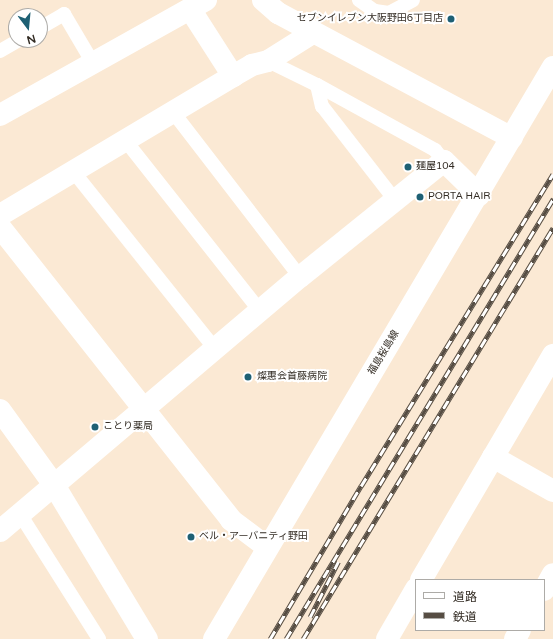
<!DOCTYPE html>
<meta charset="utf-8">
<style>
body{margin:0}
#map{position:relative;width:553px;height:639px;overflow:hidden;background:#fbe9d4;font-family:"Varela Round","Noto Sans JP",sans-serif}
div>[style]{position:absolute}
.service>*{height:14px;margin:-7px;padding:0 7px;transform-origin:7px;border-radius:7px;background:#fff}
.minor>*{height:22px;margin:-11px;padding:0 11px;transform-origin:11px;border-radius:11px;background:#fff}
.tertiary>*{height:22px;margin:-11px;padding:0 11px;transform-origin:11px;border-radius:11px;background:#fff}
.rail>*{height:4.5px;margin-top:-2.25px;transform-origin:0;background:repeating-linear-gradient(90deg,#fff 0 9px,#564d43 0 18px);box-sizing:border-box;border-block:1px solid #564d43}
.dots>*{width:11px;height:11px;translate:-50% -50%;box-sizing:border-box;border:2px solid #fff;border-radius:50%}
span{translate:-50% -50%;white-space:nowrap;text-align:center;line-height:1.15;-webkit-text-stroke:4px #fff;paint-order:stroke}
.poi-label{font-size:10px;color:#332c24}
.right{translate:-100% -50%;text-align:right}
.left{translate:0 -50%;text-align:left}
.street-label{font-size:10px;color:#332c24}
.legend{position:absolute;left:415px;top:579px;width:130px;height:52px;box-sizing:border-box;background:#fff;border:1px solid #adaba7;margin:0;padding:5px 7px;list-style:none;font-size:12px;color:#332c24}
.legend li{display:flex;align-items:center;gap:8px;height:20px}
.legend b{width:20px;border:1px solid #adaba7}
.north{position:absolute;left:8px;top:8px;width:40px;height:40px;box-sizing:border-box;background:#fff;border:1px solid #adaba7;border-radius:50%;rotate:164deg;font-size:11px;font-weight:700;line-height:16px;text-align:center;color:#332c24}
.north::after{content:'';display:block;margin:auto;width:14px;height:18px;background:#1e6074;clip-path:polygon(50% 0,100% 100%,50% 72%,0 100%)}
</style>
<div id="map">
<div class="service">
<div style="left:359px;top:0;width:19px;rotate:35deg"></div>
<div style="left:375px;top:11px;width:14px;rotate:8deg"></div>
<div style="left:389px;top:13px;width:27px;rotate:-28deg"></div>
<div style="left:40px;top:28px;width:28px;rotate:-30deg"></div>
<div style="left:64px;top:14px;width:57px;rotate:59.4deg"></div>
<div style="left:0;top:51px;width:22px;rotate:-30deg"></div>
<div style="left:268px;top:61px;width:55px;rotate:26.1deg"></div>
<div style="left:317px;top:85px;width:135px;rotate:28.8deg"></div>
<div style="left:435px;top:150px;width:14px;rotate:51deg"></div>
<div style="left:317px;top:85px;width:22px;rotate:77deg"></div>
<div style="left:322px;top:106px;width:119px;rotate:52.2deg"></div>
<div style="left:173px;top:112px;width:208px;rotate:52.4deg"></div>
<div style="left:125px;top:140px;width:218px;rotate:51.7deg"></div>
<div style="left:73px;top:171px;width:228px;rotate:51.4deg"></div>
<div style="left:20px;top:514px;width:148px;rotate:57.7deg"></div>
</div>
<div class="minor">
<div style="left:263px;top:0;width:20px;rotate:41deg"></div>
<div style="left:278px;top:13px;width:265px;rotate:28.1deg"></div>
<div style="left:190px;top:9px;width:80px;rotate:57.3deg"></div>
<div style="left:0;top:115px;width:236px;rotate:-29.2deg"></div>
<div style="left:0;top:215px;width:271px;rotate:-30.8deg"></div>
<div style="left:233px;top:76px;width:22px;rotate:-30deg"></div>
<div style="left:252px;top:65px;width:16px;rotate:-14deg"></div>
<div style="left:268px;top:61px;width:54px;rotate:-32.2deg"></div>
<div style="left:0;top:227px;width:373px;rotate:51.7deg"></div>
<div style="left:231px;top:520px;width:45px;rotate:36.9deg"></div>
<div style="left:0;top:410px;width:92px;rotate:54.2deg"></div>
<div style="left:54px;top:485px;width:180px;rotate:58.9deg"></div>
<div style="left:493px;top:457px;width:69px;rotate:29.5deg"></div>
<div style="left:0;top:531px;width:393px;rotate:-40.3deg"></div>
<div style="left:300px;top:277px;width:185px;rotate:-38.9deg"></div>
<div style="left:444px;top:161px;width:49px;rotate:44.2deg"></div>
</div>
<div class="tertiary">
<div style="left:421px;top:580px;width:261px;rotate:-59.6deg"></div>
<div style="left:544px;top:590px;width:18px;rotate:-61deg"></div>
<div style="left:214px;top:639px;width:665px;rotate:-59.35deg"></div>
<div style="left:387px;top:639px;width:58px;rotate:-59.9deg"></div>
<div style="left:515px;top:639px;width:10px;rotate:-61deg"></div>
</div>
<div class="rail">
<div style="left:310px;top:617px;width:62px;rotate:-63deg"></div>
<div style="left:270px;top:639px;width:178px;rotate:-59.3deg"></div>
<div style="left:361px;top:486px;width:366px;rotate:-58.4deg"></div>
<div style="left:286px;top:639px;width:515px;rotate:-58.75deg"></div>
<div style="left:303px;top:639px;width:481px;rotate:-58.7deg"></div>
</div>
<div class="dots">
<div style="left:451px;top:19px;background:#1e6074"></div>
<div style="left:408px;top:167px;background:#1e6074"></div>
<div style="left:420px;top:197px;background:#1e6074"></div>
<div style="left:248px;top:377px;background:#1e6074"></div>
<div style="left:95px;top:427px;background:#1e6074"></div>
<div style="left:191px;top:537px;background:#1e6074"></div>
</div>
<div class="poi-label">
<span class="right" style="left:443px;top:19px">セブンイレブン大阪野田6丁目店</span>
<span class="left" style="left:416px;top:167px">麺屋104</span>
<span class="left" style="left:428px;top:197px">PORTA HAIR</span>
<span class="left" style="left:257px;top:377px">燦惠会首藤病院</span>
<span class="left" style="left:103px;top:427px">ことり薬局</span>
<span class="left" style="left:199px;top:537px">ベル・アーバニティ野田</span>
</div>
<div class="street-label">
<span style="left:384px;top:353px;rotate:-59deg">福島桜島線</span>
</div>
<ul class="legend">
<li><b style="height:5px;background:#fff"></b>道路</li>
<li><b style="height:5px;background:#564d43"></b>鉄道</li>
</ul>
<div class="north">N</div>
</div>
